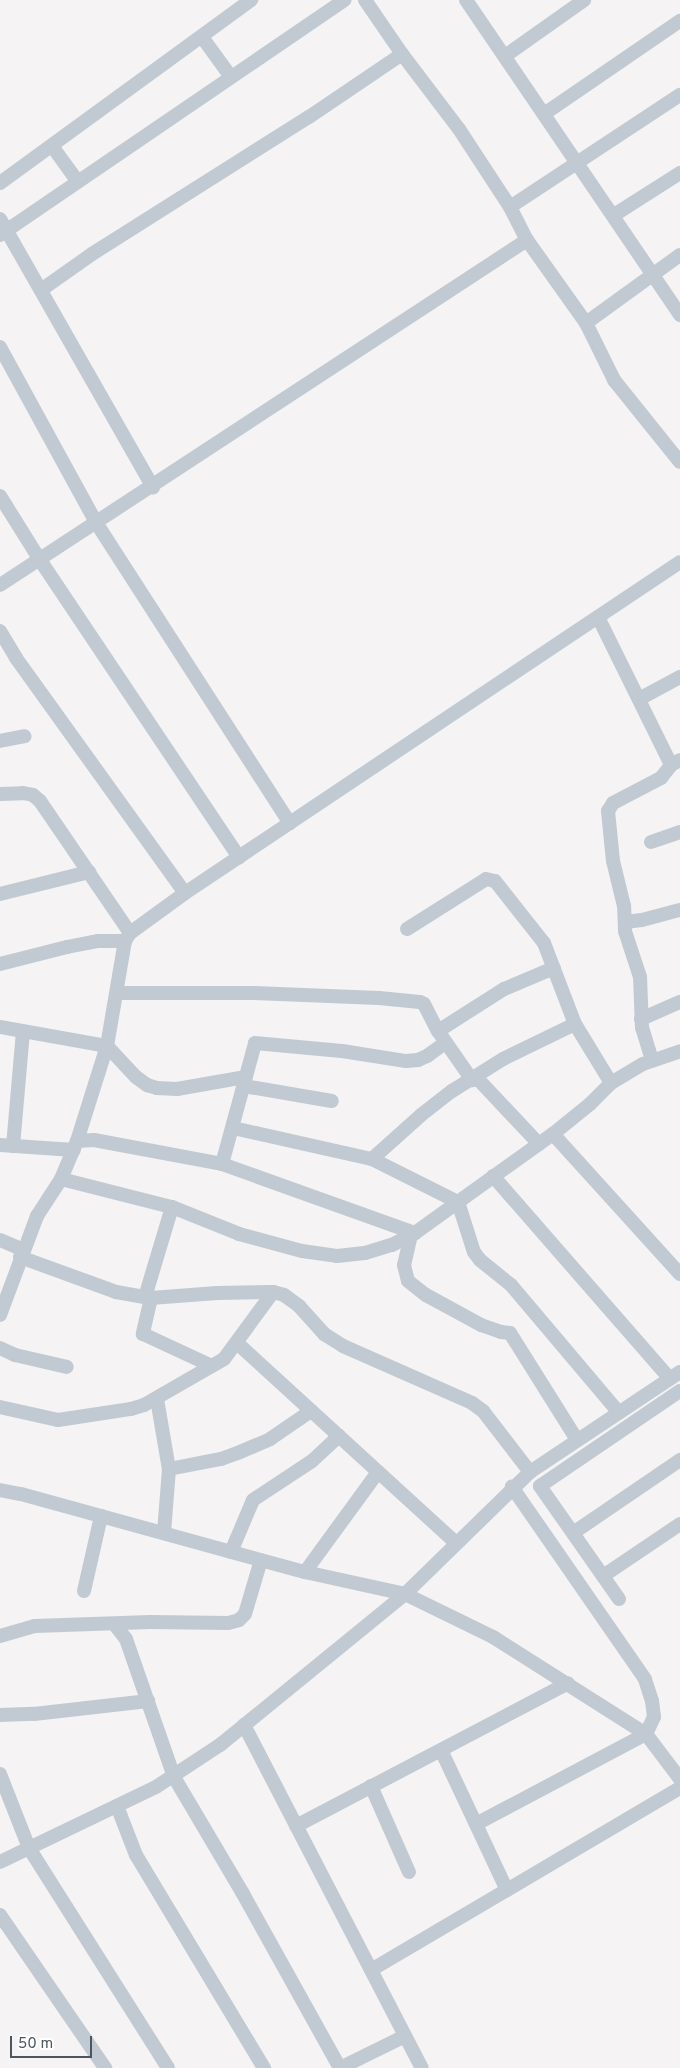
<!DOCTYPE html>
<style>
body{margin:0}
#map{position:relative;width:680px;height:2068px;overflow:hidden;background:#f5f3f3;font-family:Overpass,sans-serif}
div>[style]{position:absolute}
.minor>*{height:14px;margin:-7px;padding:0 7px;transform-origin:7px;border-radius:7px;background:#c1cad2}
span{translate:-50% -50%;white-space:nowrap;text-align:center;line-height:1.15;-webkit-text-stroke:4px #fff;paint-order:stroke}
.scale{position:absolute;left:10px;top:2036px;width:82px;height:22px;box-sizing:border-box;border:2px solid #4a5661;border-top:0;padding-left:6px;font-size:15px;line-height:18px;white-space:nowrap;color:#4a5661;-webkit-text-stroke:4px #fff;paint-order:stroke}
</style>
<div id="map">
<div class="minor">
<div style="left:365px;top:0;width:65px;rotate:55.6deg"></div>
<div style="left:402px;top:54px;width:94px;rotate:52.8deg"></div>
<div style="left:459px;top:129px;width:93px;rotate:56.8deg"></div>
<div style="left:510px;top:207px;width:37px;rotate:63deg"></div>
<div style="left:527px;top:240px;width:102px;rotate:54.6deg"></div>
<div style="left:586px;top:323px;width:64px;rotate:63.8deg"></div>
<div style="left:614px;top:380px;width:105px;rotate:51.2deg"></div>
<div style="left:466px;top:0;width:381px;rotate:55.8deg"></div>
<div style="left:202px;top:37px;width:49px;rotate:54.1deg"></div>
<div style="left:505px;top:56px;width:97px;rotate:-35.3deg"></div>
<div style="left:544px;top:114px;width:165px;rotate:-34.4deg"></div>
<div style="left:52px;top:146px;width:44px;rotate:54.2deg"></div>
<div style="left:0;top:183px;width:311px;rotate:-36.1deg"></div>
<div style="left:510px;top:207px;width:204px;rotate:-33.4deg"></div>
<div style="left:614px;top:215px;width:78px;rotate:-32.5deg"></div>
<div style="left:0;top:219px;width:309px;rotate:60.3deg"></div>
<div style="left:0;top:235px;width:417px;rotate:-34.3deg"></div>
<div style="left:41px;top:290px;width:62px;rotate:-35.2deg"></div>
<div style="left:92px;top:254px;width:257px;rotate:-32.3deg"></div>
<div style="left:309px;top:117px;width:112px;rotate:-34.1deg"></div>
<div style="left:586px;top:323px;width:116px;rotate:-35.9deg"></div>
<div style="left:0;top:347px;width:202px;rotate:61.3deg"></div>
<div style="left:97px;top:524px;width:356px;rotate:57.2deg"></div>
<div style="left:0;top:496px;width:75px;rotate:58deg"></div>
<div style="left:40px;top:560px;width:358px;rotate:56.2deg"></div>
<div style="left:0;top:585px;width:630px;rotate:-33.21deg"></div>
<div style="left:598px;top:617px;width:165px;rotate:63.7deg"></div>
<div style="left:0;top:631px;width:31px;rotate:59deg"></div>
<div style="left:16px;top:658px;width:289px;rotate:54.3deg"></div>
<div style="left:639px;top:699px;width:47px;rotate:-28.2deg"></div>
<div style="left:0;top:741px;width:25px;rotate:-11deg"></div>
<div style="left:0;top:794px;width:23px;rotate:-2deg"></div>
<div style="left:23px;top:793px;width:10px;rotate:11deg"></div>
<div style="left:33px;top:795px;width:9px;rotate:41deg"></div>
<div style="left:40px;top:801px;width:160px;rotate:55.7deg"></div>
<div style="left:651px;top:842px;width:31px;rotate:-19deg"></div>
<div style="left:0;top:894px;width:92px;rotate:-13.9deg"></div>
<div style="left:625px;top:922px;width:17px;rotate:-7deg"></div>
<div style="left:642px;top:920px;width:39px;rotate:-15deg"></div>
<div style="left:407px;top:929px;width:93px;rotate:-32.3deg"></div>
<div style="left:486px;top:879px;width:9px;rotate:13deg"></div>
<div style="left:495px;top:881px;width:79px;rotate:51.7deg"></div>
<div style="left:544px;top:943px;width:87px;rotate:69.1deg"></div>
<div style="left:575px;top:1024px;width:69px;rotate:58.6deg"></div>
<div style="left:0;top:964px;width:69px;rotate:-14.2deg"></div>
<div style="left:67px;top:947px;width:32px;rotate:-11deg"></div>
<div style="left:98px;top:941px;width:27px"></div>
<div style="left:125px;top:941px;width:9px;rotate:-58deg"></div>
<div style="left:130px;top:933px;width:68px;rotate:-36deg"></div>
<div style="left:185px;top:893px;width:595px;rotate:-33.77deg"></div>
<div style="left:118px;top:993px;width:136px"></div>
<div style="left:254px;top:993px;width:125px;rotate:2.3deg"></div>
<div style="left:379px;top:998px;width:41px;rotate:5.6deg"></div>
<div style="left:420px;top:1002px;width:4px;rotate:27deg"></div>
<div style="left:424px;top:1004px;width:30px;rotate:63deg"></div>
<div style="left:438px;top:1031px;width:60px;rotate:55.2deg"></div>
<div style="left:641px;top:1019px;width:43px;rotate:-23.6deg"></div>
<div style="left:0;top:1027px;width:109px;rotate:10.1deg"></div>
<div style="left:107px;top:1046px;width:42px;rotate:46.9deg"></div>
<div style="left:136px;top:1077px;width:14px;rotate:36deg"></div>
<div style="left:147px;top:1085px;width:10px;rotate:17deg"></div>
<div style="left:157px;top:1088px;width:20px;rotate:3deg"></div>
<div style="left:177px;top:1089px;width:70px;rotate:-9.9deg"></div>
<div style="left:438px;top:1031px;width:78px;rotate:-32.5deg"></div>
<div style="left:504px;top:989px;width:54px;rotate:-22.8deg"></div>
<div style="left:652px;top:1060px;width:34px;rotate:-107deg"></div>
<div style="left:642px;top:1028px;width:51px;rotate:-92.2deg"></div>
<div style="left:640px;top:977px;width:48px;rotate:-108.1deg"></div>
<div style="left:625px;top:931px;width:25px;rotate:-92deg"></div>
<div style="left:624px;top:906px;width:46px;rotate:-103.7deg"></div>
<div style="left:613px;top:861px;width:50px;rotate:-95.7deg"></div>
<div style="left:608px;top:811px;width:9px;rotate:-58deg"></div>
<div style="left:613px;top:803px;width:54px;rotate:-27.5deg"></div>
<div style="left:661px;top:778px;width:16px;rotate:-52deg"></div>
<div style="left:671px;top:765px;width:10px;rotate:-29deg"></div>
<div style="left:476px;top:1077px;width:92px;rotate:46.8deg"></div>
<div style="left:244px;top:1086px;width:89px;rotate:9.7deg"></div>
<div style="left:233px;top:1128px;width:142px;rotate:12.6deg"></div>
<div style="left:372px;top:1159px;width:96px;rotate:26.6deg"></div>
<div style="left:458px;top:1202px;width:52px;rotate:72.3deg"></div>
<div style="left:474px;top:1252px;width:10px;rotate:53deg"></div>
<div style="left:480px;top:1260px;width:40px;rotate:39deg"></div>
<div style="left:511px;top:1285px;width:167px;rotate:49.8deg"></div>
<div style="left:553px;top:1134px;width:189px;rotate:47.8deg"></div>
<div style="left:77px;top:1141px;width:17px;rotate:-3deg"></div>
<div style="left:94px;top:1140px;width:130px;rotate:10.6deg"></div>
<div style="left:222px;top:1164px;width:205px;rotate:19.7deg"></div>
<div style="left:0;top:1145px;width:74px;rotate:3.9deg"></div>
<div style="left:13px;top:1146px;width:115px;rotate:-85deg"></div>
<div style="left:372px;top:1159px;width:66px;rotate:-41.9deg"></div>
<div style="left:421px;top:1115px;width:39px;rotate:-38deg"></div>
<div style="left:452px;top:1091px;width:60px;rotate:-32.1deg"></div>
<div style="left:503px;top:1059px;width:80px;rotate:-25.9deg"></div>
<div style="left:222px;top:1164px;width:125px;rotate:-74.7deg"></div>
<div style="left:255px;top:1043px;width:87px;rotate:5.3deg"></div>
<div style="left:342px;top:1051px;width:65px;rotate:8.9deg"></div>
<div style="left:406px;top:1061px;width:12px;rotate:-5deg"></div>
<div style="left:418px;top:1060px;width:10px;rotate:-24deg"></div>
<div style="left:427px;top:1056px;width:22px;rotate:-36deg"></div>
<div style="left:493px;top:1176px;width:269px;rotate:48.9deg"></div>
<div style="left:61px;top:1179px;width:41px;rotate:-67.2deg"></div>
<div style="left:77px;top:1141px;width:100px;rotate:-72.5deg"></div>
<div style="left:107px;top:1046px;width:107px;rotate:-80.3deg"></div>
<div style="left:411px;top:1235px;width:31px;rotate:103deg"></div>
<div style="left:404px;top:1265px;width:16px;rotate:76deg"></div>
<div style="left:408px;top:1281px;width:23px;rotate:38deg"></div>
<div style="left:426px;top:1295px;width:63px;rotate:28.6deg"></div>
<div style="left:481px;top:1325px;width:21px;rotate:19deg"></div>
<div style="left:501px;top:1332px;width:9px;rotate:6deg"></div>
<div style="left:510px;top:1333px;width:126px;rotate:57.9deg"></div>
<div style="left:0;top:1240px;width:25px;rotate:23deg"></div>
<div style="left:20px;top:1257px;width:102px;rotate:20deg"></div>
<div style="left:116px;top:1292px;width:36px;rotate:10deg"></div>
<div style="left:151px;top:1298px;width:66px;rotate:-4.3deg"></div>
<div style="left:217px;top:1293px;width:56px;rotate:-1deg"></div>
<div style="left:273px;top:1292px;width:11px;rotate:15deg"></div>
<div style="left:284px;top:1295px;width:19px;rotate:36deg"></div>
<div style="left:299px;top:1306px;width:38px;rotate:48deg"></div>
<div style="left:324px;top:1334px;width:22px;rotate:32deg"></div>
<div style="left:343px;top:1346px;width:141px;rotate:23.8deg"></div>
<div style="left:472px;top:1403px;width:14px;rotate:36deg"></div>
<div style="left:483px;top:1411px;width:77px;rotate:52.4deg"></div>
<div style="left:145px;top:1297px;width:94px;rotate:-73.3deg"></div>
<div style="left:151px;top:1298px;width:37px;rotate:103deg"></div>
<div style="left:143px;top:1334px;width:76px;rotate:24.9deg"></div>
<div style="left:0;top:1315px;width:106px;rotate:-69.5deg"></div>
<div style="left:37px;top:1216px;width:44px;rotate:-57deg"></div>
<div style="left:61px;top:1179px;width:114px;rotate:14.2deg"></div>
<div style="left:172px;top:1207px;width:72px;rotate:21.9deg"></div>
<div style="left:239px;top:1234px;width:65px;rotate:15.1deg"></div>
<div style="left:302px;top:1251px;width:35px;rotate:8deg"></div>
<div style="left:337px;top:1256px;width:28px;rotate:-6deg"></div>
<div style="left:365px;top:1253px;width:28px;rotate:-17deg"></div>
<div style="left:392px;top:1245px;width:26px;rotate:-28deg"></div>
<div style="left:415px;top:1233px;width:170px;rotate:-35.7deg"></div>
<div style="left:553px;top:1134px;width:48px;rotate:-39deg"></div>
<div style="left:590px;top:1104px;width:30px;rotate:-45deg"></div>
<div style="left:611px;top:1083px;width:37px;rotate:-31deg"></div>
<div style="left:643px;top:1064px;width:39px;rotate:-19deg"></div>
<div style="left:237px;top:1343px;width:297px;rotate:42.4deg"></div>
<div style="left:0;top:1348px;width:17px;rotate:25deg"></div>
<div style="left:15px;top:1355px;width:53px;rotate:13deg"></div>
<div style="left:157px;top:1399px;width:71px;rotate:80.3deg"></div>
<div style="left:169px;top:1469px;width:64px;rotate:94.5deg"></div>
<div style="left:0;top:1407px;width:59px;rotate:12.6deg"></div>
<div style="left:58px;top:1420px;width:74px;rotate:-8.6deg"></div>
<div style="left:131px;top:1409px;width:14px;rotate:-17deg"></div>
<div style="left:144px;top:1405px;width:92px;rotate:-29.9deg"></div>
<div style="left:224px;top:1359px;width:83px;rotate:-53.8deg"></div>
<div style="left:169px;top:1469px;width:53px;rotate:-10.9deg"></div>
<div style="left:221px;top:1459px;width:20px;rotate:-20deg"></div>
<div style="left:240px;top:1452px;width:33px;rotate:-23deg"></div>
<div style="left:270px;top:1439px;width:50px;rotate:-34.3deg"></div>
<div style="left:0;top:1490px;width:21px;rotate:11deg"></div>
<div style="left:21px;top:1494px;width:295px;rotate:15.4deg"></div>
<div style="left:305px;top:1572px;width:102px;rotate:12.4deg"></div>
<div style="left:405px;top:1594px;width:98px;rotate:26deg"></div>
<div style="left:493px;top:1637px;width:181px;rotate:32.4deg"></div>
<div style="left:646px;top:1734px;width:56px;rotate:52.9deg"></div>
<div style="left:573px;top:1533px;width:130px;rotate:-34.3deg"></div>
<div style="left:231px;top:1552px;width:56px;rotate:-67.1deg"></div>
<div style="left:253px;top:1500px;width:71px;rotate:-33.5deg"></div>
<div style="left:312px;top:1461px;width:37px;rotate:-43deg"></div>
<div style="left:305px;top:1572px;width:124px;rotate:-53.9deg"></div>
<div style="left:603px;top:1576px;width:93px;rotate:-34deg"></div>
<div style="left:84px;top:1591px;width:77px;rotate:-77.2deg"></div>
<div style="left:619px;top:1599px;width:138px;rotate:-125deg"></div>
<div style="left:540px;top:1486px;width:169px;rotate:-34.2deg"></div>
<div style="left:115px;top:1625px;width:18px;rotate:52deg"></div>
<div style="left:126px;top:1639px;width:146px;rotate:70.8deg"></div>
<div style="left:174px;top:1777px;width:134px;rotate:59.4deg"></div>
<div style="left:242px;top:1892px;width:201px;rotate:60.9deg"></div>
<div style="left:0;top:1636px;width:36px;rotate:-16deg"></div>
<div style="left:35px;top:1626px;width:115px;rotate:-2deg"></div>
<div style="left:150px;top:1622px;width:78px;rotate:0.7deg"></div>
<div style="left:228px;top:1623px;width:11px;rotate:-15deg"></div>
<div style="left:239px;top:1620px;width:8px;rotate:-45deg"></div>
<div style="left:245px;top:1614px;width:56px;rotate:-73.5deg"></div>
<div style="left:0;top:1715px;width:34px;rotate:-2deg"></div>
<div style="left:34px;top:1714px;width:115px;rotate:-6.5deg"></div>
<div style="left:244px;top:1725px;width:386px;rotate:62.6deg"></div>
<div style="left:441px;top:1750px;width:155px;rotate:64.8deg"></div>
<div style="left:0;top:1774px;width:79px;rotate:68.6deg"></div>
<div style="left:29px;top:1848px;width:260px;rotate:57.7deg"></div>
<div style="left:371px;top:1786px;width:94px;rotate:66.2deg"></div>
<div style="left:117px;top:1806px;width:53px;rotate:68.8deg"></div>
<div style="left:136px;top:1855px;width:249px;rotate:59deg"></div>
<div style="left:476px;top:1824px;width:192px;rotate:-27.9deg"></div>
<div style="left:646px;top:1734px;width:19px;rotate:-65deg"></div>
<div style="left:654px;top:1717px;width:16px;rotate:-97deg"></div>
<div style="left:652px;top:1701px;width:23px;rotate:-108deg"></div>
<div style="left:645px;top:1679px;width:234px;rotate:-124.7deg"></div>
<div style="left:296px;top:1826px;width:307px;rotate:-27.7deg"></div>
<div style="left:0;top:1862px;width:173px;rotate:-25.7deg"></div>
<div style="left:156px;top:1787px;width:77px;rotate:-33.3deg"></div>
<div style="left:220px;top:1745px;width:239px;rotate:-39.2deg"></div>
<div style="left:405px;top:1594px;width:175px;rotate:-44.3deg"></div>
<div style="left:530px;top:1472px;width:180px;rotate:-33.7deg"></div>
<div style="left:0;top:1915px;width:186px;rotate:55.5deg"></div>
<div style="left:371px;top:1970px;width:359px;rotate:-30.5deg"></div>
<div style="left:340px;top:2068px;width:72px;rotate:-26.2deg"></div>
</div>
<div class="scale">50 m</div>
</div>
